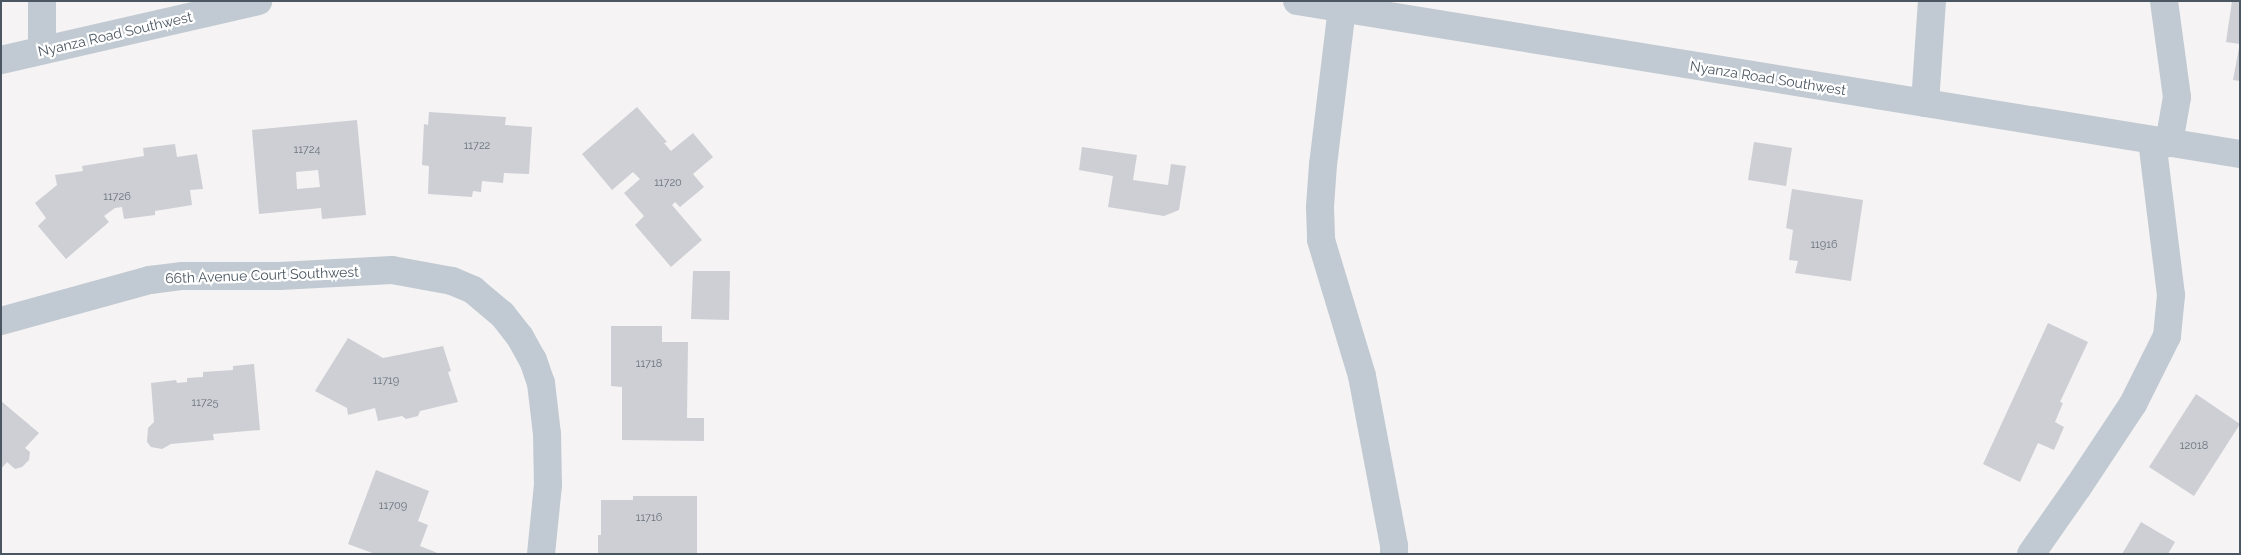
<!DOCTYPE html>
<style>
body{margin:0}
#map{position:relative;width:2241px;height:555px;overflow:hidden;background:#f5f3f3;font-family:Raleway,sans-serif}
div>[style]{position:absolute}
.building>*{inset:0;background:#cdcfd5}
.minor>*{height:28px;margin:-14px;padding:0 14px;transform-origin:14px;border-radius:14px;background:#c1cad2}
span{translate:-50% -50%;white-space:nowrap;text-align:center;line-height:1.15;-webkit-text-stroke:4.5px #fff;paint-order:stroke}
.number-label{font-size:11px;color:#6b747e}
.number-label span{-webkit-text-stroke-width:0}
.street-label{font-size:14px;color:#4a5661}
.frame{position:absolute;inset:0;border:2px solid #4a5661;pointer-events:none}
</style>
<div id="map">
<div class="building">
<div style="clip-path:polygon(2232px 1px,2240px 1px,2240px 44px,2226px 42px)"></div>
<div style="clip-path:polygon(2239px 48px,2240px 48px,2240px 81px,2233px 80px)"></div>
<div style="clip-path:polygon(637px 107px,667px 142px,664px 143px,671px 151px,693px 133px,713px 157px,693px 174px,704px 187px,680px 207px,675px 202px,672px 205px,702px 240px,671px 267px,635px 225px,644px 216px,624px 193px,640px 179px,633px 172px,612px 190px,582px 154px)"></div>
<div style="clip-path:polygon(429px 112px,506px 117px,505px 125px,532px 127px,529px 174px,504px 173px,503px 183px,482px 181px,481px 192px,473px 191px,472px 197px,428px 194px,429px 166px,422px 165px,424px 124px,428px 125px)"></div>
<div style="clip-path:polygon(evenodd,357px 120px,366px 215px,322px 219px,321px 208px,259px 214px,252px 130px,357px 120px,318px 170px,320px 187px,297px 189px,296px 172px,318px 170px)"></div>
<div style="clip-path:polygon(1754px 142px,1792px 148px,1786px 186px,1748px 180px)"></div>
<div style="clip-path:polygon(175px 144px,177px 157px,197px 154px,203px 189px,190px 190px,192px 205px,155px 211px,155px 215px,124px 219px,122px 207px,115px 208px,104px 216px,109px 222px,66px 259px,38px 226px,46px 218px,35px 203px,57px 185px,55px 175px,83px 171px,82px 166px,144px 156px,143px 148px)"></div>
<div style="clip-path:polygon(1082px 147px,1137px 155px,1133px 180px,1168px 185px,1171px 164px,1186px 166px,1179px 210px,1164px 216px,1108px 207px,1113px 176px,1079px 170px)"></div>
<div style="clip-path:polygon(1792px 189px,1863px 200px,1851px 281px,1795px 273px,1798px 261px,1789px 260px,1793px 230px,1786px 228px)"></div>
<div style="clip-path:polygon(693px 271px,730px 271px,729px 320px,691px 319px)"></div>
<div style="clip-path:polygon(2048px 323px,2088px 342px,2060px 402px,2063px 403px,2055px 422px,2064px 427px,2054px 450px,2038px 443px,2020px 482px,1983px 464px)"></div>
<div style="clip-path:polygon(611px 326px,662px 326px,662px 342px,688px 342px,687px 418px,704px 418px,704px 441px,622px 440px,622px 387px,611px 386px)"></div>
<div style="clip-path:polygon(348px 338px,383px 358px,443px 346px,451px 371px,448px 372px,458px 402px,420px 411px,418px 416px,406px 419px,402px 416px,378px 421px,375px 408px,348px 415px,347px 408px,315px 391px)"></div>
<div style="clip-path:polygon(254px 364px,260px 430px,213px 434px,214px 440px,171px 444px,162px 449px,151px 447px,147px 442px,148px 428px,154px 422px,151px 383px,176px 380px,177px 383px,187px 382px,187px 378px,203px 377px,203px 372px,233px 370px,233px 366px)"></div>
<div style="clip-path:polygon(2196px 394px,2240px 424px,2194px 496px,2149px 467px)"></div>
<div style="clip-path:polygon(1px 401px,39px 433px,25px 448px,30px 452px,29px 460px,22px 467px,15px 469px,7px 462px,1px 469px)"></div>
<div style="clip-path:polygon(376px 470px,429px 491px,418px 521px,428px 525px,420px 546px,440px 554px,375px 554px,348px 544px)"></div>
<div style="clip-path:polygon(633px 496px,697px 496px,697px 554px,598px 554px,598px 535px,601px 535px,601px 500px,633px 500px)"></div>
<div style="clip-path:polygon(2141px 522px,2175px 542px,2168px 554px,2122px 554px)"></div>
</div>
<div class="minor">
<div style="left:42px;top:1px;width:49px;rotate:90deg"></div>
<div style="left:1297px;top:1px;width:955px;rotate:9.22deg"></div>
<div style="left:2164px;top:1px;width:97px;rotate:82.3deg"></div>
<div style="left:2177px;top:97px;width:47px;rotate:99.9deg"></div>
<div style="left:1342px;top:8px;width:157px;rotate:96.9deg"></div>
<div style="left:1323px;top:164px;width:43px;rotate:94deg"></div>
<div style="left:1320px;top:207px;width:33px;rotate:88deg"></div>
<div style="left:1321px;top:240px;width:142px;rotate:73.2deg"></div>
<div style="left:1362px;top:376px;width:173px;rotate:79.3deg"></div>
<div style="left:1394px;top:546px;width:8px;rotate:90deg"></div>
<div style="left:1px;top:60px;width:264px;rotate:-12.9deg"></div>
<div style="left:1925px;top:103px;width:102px;rotate:-86.1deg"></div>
<div style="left:1px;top:321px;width:155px;rotate:-15.4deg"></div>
<div style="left:150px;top:280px;width:33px;rotate:-7deg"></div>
<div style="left:183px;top:276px;width:97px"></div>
<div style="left:280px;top:276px;width:112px;rotate:-3.1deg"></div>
<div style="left:392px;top:270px;width:61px;rotate:10.4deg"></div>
<div style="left:452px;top:281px;width:23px;rotate:23deg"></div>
<div style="left:473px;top:290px;width:38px;rotate:40deg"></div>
<div style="left:502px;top:314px;width:29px;rotate:52deg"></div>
<div style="left:520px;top:337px;width:26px;rotate:61deg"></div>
<div style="left:533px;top:360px;width:24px;rotate:71deg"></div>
<div style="left:541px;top:383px;width:51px;rotate:83.3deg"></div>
<div style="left:547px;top:434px;width:51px;rotate:88.9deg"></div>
<div style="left:548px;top:485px;width:69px;rotate:95.8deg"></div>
<div style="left:2031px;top:554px;width:82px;rotate:-55deg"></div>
<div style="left:2078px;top:487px;width:100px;rotate:-56.5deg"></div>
<div style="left:2133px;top:404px;width:76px;rotate:-63.4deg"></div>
<div style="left:2167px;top:336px;width:41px;rotate:-84.4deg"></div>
<div style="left:2171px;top:295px;width:156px;rotate:-97deg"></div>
</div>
<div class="number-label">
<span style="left:477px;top:146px">11722</span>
<span style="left:307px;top:150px">11724</span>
<span style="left:668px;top:183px">11720</span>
<span style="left:117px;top:197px">11726</span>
<span style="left:1824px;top:245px">11916</span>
<span style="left:649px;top:364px">11718</span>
<span style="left:386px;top:381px">11719</span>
<span style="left:205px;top:403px">11725</span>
<span style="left:2194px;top:446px">12018</span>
<span style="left:393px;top:506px">11709</span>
<span style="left:649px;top:518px">11716</span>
</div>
<div class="street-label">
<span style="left:115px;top:34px;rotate:-13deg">Nyanza Road Southwest</span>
<span style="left:1768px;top:78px;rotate:9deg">Nyanza Road Southwest</span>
<span style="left:262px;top:275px;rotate:-2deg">66th Avenue Court Southwest</span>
</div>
<div class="frame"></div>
</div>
